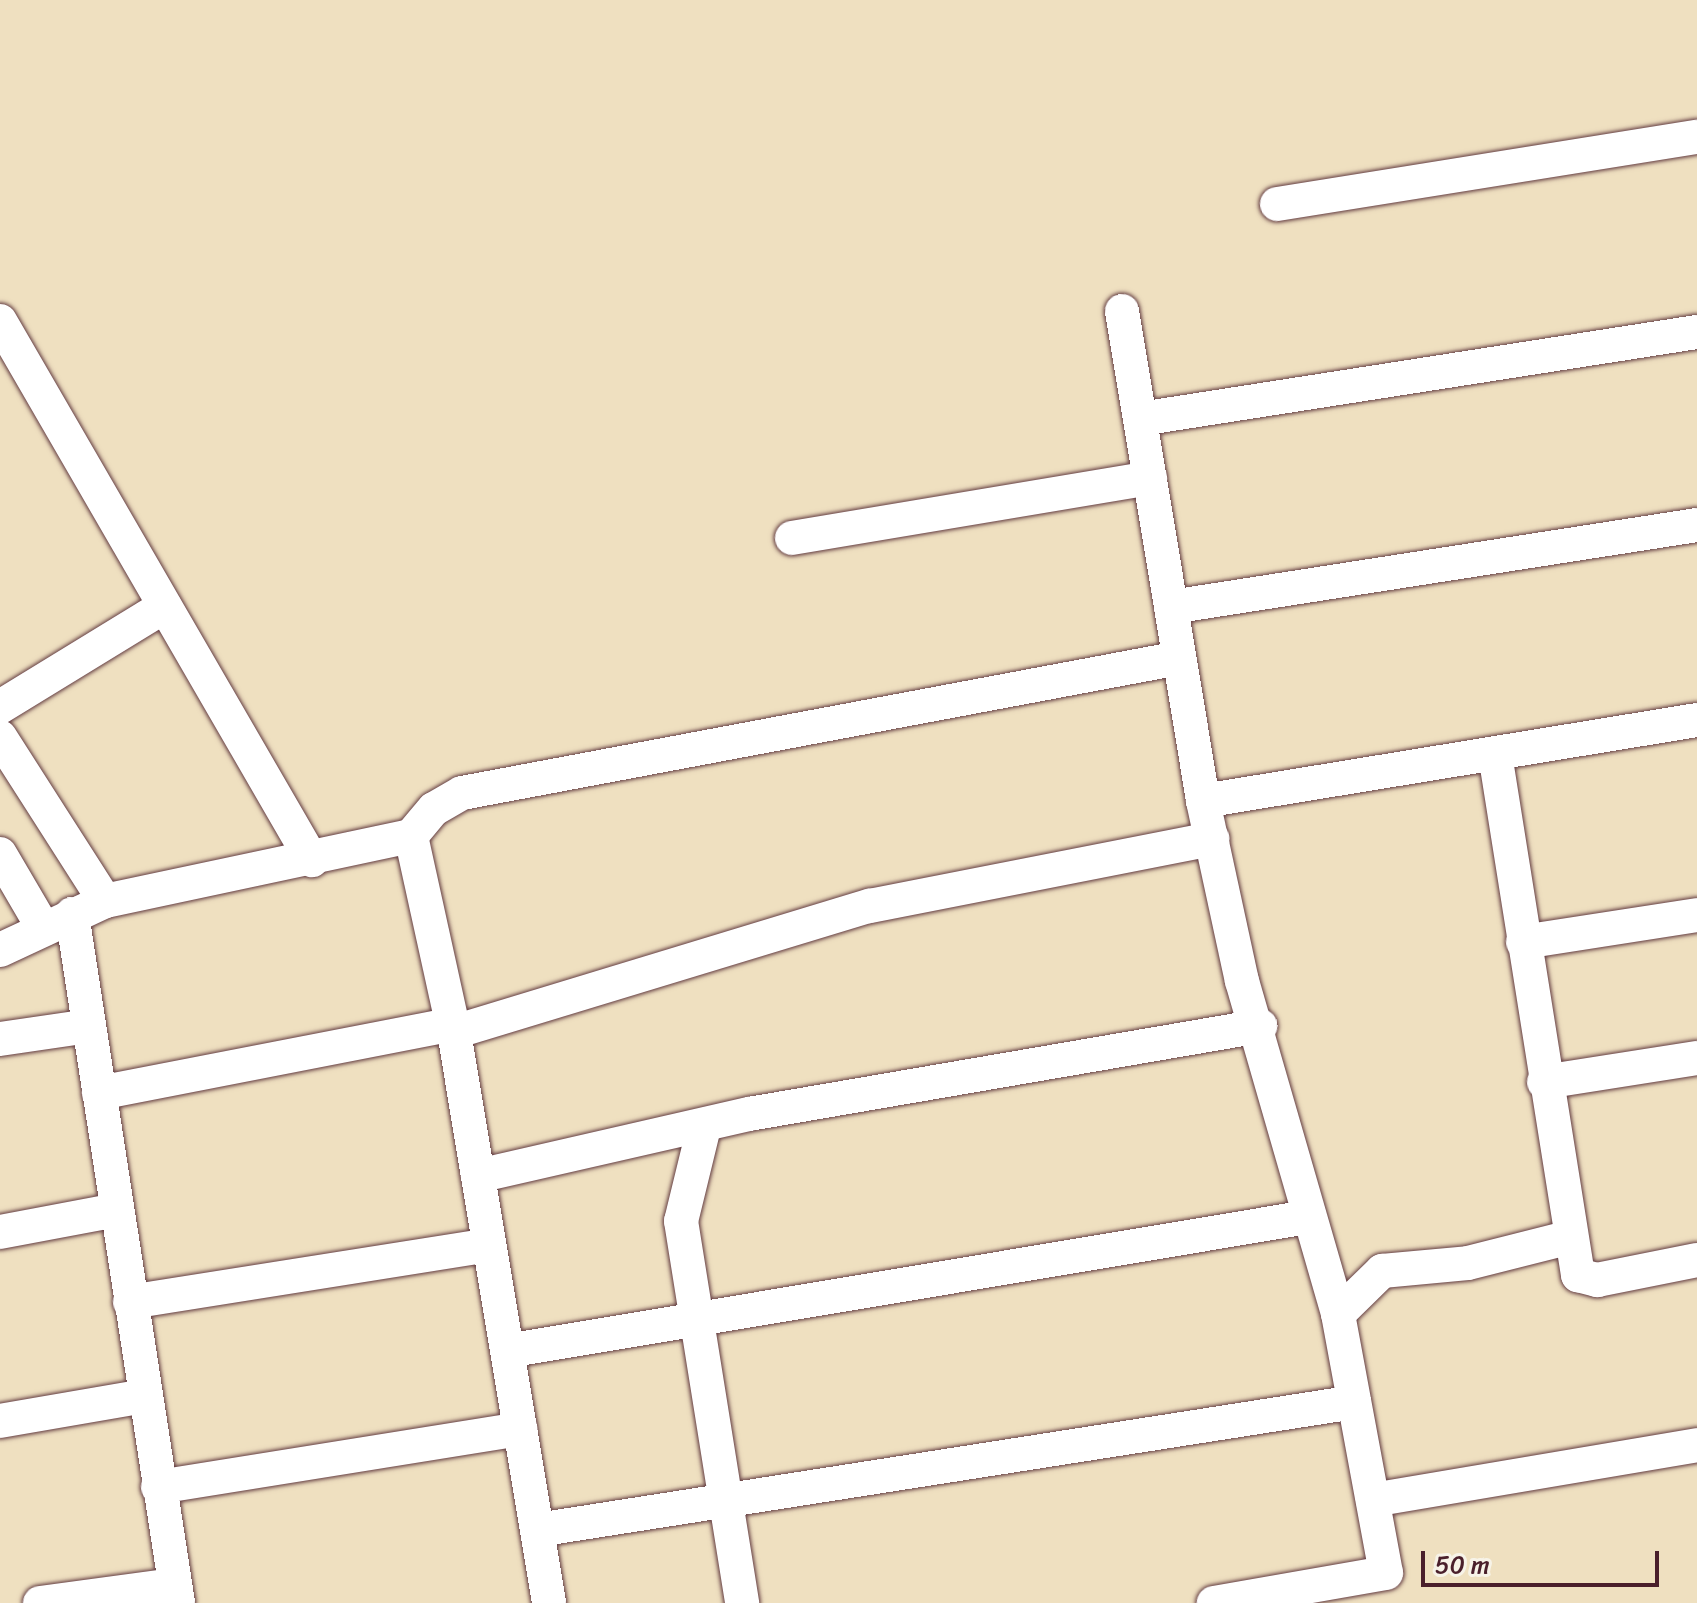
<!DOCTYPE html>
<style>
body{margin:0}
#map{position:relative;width:1697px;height:1603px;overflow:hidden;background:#efe0c0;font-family:Sriracha,sans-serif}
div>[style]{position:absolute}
.roads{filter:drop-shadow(0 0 2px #633c41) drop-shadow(0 0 2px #633c41)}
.minor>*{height:34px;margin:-17px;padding:0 17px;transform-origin:17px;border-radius:17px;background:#fff}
span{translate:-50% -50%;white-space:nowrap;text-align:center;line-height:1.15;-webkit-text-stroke:8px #f7f3e8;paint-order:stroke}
.scale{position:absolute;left:1421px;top:1551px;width:238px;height:36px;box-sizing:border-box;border:4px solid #4a1f2b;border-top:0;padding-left:10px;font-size:24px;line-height:28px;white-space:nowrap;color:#4a1f2b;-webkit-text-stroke:6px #f7f3e8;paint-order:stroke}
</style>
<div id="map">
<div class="roads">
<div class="minor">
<div style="left:1277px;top:204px;width:425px;rotate:-9.1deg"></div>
<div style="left:1122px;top:311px;width:497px;rotate:80.6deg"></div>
<div style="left:1203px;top:801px;width:184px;rotate:77.8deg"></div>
<div style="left:1242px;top:981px;width:347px;rotate:73.9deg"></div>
<div style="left:1338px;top:1314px;width:263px;rotate:79.5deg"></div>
<div style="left:1386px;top:1573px;width:175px;rotate:170.1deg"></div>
<div style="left:0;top:321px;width:623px;rotate:59.94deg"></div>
<div style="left:1140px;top:419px;width:564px;rotate:-8.88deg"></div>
<div style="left:792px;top:538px;width:363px;rotate:-9.5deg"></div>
<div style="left:1171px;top:607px;width:532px;rotate:-8.86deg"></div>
<div style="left:0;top:707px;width:193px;rotate:-31.5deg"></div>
<div style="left:0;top:737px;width:195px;rotate:57.4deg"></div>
<div style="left:1495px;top:754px;width:528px;rotate:80.95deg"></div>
<div style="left:1578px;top:1275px;width:20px;rotate:15deg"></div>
<div style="left:1597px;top:1280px;width:102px;rotate:-11.3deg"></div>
<div style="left:1203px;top:801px;width:501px;rotate:-9.31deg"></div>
<div style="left:411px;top:836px;width:201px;rotate:77.6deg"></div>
<div style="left:454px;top:1032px;width:579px;rotate:80.55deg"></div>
<div style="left:0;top:854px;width:83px;rotate:59.7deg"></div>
<div style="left:72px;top:914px;width:697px;rotate:81.25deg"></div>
<div style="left:1523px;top:942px;width:176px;rotate:-8.8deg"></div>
<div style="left:0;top:950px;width:116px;rotate:-25deg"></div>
<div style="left:105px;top:901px;width:313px;rotate:-12deg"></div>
<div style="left:411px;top:836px;width:35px;rotate:-50deg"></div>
<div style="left:434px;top:809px;width:32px;rotate:-30deg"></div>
<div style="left:462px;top:793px;width:730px;rotate:-10.66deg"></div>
<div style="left:454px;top:1032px;width:435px;rotate:-16.9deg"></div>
<div style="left:870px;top:906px;width:349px;rotate:-11.1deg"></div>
<div style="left:0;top:1039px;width:90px;rotate:-8.3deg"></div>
<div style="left:1544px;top:1082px;width:155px;rotate:-8.9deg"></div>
<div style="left:99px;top:1093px;width:361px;rotate:-11deg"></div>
<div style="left:704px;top:1127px;width:97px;rotate:103.7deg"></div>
<div style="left:681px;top:1221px;width:387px;rotate:80.9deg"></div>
<div style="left:478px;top:1176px;width:278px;rotate:-12.9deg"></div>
<div style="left:749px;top:1114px;width:519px;rotate:-9.77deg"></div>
<div style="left:0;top:1232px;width:118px;rotate:-10.7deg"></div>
<div style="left:130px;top:1302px;width:363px;rotate:-9deg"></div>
<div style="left:1338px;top:1314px;width:62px;rotate:-44.3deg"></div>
<div style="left:1382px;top:1271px;width:86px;rotate:-5.3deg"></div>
<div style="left:1468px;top:1263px;width:102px;rotate:-14.2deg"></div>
<div style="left:507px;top:1351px;width:812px;rotate:-9.5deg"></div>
<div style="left:0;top:1421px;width:146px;rotate:-9.8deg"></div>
<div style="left:158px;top:1487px;width:367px;rotate:-9.1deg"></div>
<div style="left:1373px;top:1500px;width:329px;rotate:-9.6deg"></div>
<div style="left:537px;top:1530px;width:827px;rotate:-8.9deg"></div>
<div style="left:40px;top:1603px;width:134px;rotate:-7.7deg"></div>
</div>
</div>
<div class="scale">50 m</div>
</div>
